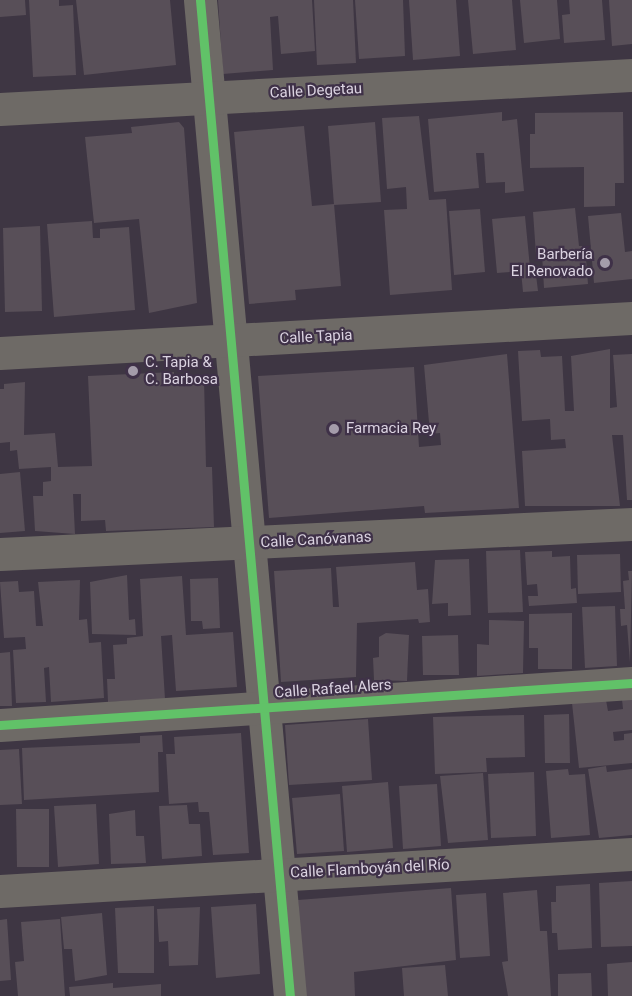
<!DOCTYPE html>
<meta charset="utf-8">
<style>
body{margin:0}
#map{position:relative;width:632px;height:996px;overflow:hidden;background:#3e3643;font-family:Roboto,sans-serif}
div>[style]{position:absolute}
.building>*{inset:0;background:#584f58}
.minor>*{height:33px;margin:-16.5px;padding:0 16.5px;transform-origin:16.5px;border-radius:16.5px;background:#6e6a66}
.cycleway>*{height:9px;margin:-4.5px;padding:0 4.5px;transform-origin:4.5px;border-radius:4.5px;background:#61c268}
.dots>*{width:16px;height:16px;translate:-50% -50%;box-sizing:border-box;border:3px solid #3f3148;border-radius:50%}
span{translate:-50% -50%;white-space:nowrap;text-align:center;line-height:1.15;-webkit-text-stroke:4.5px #3f3148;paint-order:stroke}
.street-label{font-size:15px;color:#dbd3e1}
.poi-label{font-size:15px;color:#dbd3e1}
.right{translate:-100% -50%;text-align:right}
.left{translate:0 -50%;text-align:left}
</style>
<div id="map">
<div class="building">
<div style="clip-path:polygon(0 0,25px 0,26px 15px,0 17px)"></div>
<div style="clip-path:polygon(29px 0,59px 0,59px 6px,73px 5px,76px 75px,33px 77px)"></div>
<div style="clip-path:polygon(76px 0,170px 0,176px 65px,84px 75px)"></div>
<div style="clip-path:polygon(218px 0,312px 0,315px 51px,281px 54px,278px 16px,270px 17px,273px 70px,223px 74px)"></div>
<div style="clip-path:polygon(314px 0,353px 0,356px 63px,317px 65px)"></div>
<div style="clip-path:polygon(355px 0,403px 0,405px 56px,359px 59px)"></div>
<div style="clip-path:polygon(409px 0,456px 0,460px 56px,413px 60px)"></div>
<div style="clip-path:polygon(468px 0,512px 0,516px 50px,473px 54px)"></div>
<div style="clip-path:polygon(520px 0,557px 0,560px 39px,524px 43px)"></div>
<div style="clip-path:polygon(569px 0,602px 0,605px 40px,564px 43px,562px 15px,570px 14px)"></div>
<div style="clip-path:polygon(609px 0,632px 0,632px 44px,612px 46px)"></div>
<div style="clip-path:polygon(502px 112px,502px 121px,517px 119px,524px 191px,505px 193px,505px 182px,486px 183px,484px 153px,476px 153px,479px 188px,434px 192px,428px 119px)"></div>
<div style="clip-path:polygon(623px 112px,624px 183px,615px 183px,615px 206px,584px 207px,584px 167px,530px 168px,530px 134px,535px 134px,535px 113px)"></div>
<div style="clip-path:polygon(419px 116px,429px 200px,446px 199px,452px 290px,390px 295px,384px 210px,407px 209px,406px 187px,387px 189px,382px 118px)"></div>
<div style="clip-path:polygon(179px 122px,184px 128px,197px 303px,149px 313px,139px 219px,94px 223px,85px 137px,132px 133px,131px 127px)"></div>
<div style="clip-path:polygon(375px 122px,381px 202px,334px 205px,328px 126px)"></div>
<div style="clip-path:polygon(304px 126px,312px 206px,334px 204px,341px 286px,295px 290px,296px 300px,249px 304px,234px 132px)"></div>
<div style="clip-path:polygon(575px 208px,579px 246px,585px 246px,588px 284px,544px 288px,542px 254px,536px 255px,533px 212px)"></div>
<div style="clip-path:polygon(480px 209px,485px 272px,454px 275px,449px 211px)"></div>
<div style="clip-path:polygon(621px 213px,625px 252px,632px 251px,632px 279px,594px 283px,588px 216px)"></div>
<div style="clip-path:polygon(525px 216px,530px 268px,535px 267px,538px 291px,523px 292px,521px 271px,497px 273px,492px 219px)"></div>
<div style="clip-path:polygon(92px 221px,93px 238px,100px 238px,100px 229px,129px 227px,135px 310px,54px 317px,47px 224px)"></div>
<div style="clip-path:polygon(40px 226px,42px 311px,5px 312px,3px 228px)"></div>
<div style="clip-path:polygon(610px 349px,610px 408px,617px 407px,613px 355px,632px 354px,632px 500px,627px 500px,623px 435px,612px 435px,620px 506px,525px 506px,522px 451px,566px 448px,565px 439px,551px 440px,550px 419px,522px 421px,518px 351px,540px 350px,541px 357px,562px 356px,565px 411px,574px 411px,571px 356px)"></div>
<div style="clip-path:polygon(507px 354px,519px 508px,425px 513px,424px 506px,269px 518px,258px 376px,414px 367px,419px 447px,441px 445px,440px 433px,430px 434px,424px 365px)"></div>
<div style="clip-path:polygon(174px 372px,174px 379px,204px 378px,206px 467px,212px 467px,214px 527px,106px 531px,105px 520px,81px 521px,81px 494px,73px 494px,75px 534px,35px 531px,33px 496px,43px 496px,43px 482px,51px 481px,51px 467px,19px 469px,17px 450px,10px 451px,10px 442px,0 443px,0 389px,4px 389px,4px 384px,25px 382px,24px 435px,55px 433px,58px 467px,92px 466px,88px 376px)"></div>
<div style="clip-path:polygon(20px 472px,25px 531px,0 533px,0 474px)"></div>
<div style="clip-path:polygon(520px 550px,523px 612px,488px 613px,486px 551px)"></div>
<div style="clip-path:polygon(552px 551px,552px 557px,570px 556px,571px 589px,576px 588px,577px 603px,529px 606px,528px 596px,538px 596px,537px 584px,527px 585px,525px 552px)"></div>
<div style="clip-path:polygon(620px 554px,621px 592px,578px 594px,577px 555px)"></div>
<div style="clip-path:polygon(469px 559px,471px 615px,448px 616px,448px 603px,432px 604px,435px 560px)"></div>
<div style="clip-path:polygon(415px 562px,417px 590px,428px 589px,430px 622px,419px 623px,418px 619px,357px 623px,356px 677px,281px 682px,274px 571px,331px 568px,333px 607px,339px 607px,336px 567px)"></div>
<div style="clip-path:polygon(628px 571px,632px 571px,630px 663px,627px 625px,621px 626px,620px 609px,625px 609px,623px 581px,629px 580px)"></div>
<div style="clip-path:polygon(127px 575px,129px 620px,135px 619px,136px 635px,92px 634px,90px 582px)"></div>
<div style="clip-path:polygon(182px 576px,186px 635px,233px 632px,237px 687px,176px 691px,172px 635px,161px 636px,165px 699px,108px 702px,107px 679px,115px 679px,113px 645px,127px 644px,127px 638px,143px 636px,140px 579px)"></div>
<div style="clip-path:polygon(218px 578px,220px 628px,203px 629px,202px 621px,191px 621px,190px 579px)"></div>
<div style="clip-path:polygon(80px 580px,79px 620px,87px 619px,89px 643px,101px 642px,104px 698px,51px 702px,49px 667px,44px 668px,46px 702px,16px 703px,13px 650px,26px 649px,25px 637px,4px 638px,0 582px,18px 581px,19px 592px,34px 591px,36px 626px,43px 626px,38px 582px)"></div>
<div style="clip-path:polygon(615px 606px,617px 666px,585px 668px,582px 607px)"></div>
<div style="clip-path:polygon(572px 613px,572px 669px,538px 669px,538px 648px,529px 648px,529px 614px)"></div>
<div style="clip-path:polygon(489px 620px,524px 621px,523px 673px,477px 676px,477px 644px,489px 645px)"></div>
<div style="clip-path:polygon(386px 633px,409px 635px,407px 681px,374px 680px,373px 658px,379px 657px,379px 637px)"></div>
<div style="clip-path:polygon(458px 635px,459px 675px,423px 675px,422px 636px)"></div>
<div style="clip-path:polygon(10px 652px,12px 706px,0 706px,0 653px)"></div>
<div style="clip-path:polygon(632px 689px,632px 730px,613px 732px,614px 741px,624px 740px,624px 734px,632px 733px,632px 763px,579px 768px,572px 703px,606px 700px,608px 711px,623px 709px,621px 690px)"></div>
<div style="clip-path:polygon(569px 714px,570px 763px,545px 763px,544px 715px)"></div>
<div style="clip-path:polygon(524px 715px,525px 757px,486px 758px,487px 772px,435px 774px,433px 717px)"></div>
<div style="clip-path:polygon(368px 719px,372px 780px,289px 785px,285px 725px)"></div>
<div style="clip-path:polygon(241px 733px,249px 853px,213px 855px,209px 812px,199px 812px,198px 802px,169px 804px,166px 754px,175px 754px,174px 737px)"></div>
<div style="clip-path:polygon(162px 735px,163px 752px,158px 752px,159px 792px,24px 800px,22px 748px,140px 743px,140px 736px)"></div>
<div style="clip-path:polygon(19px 749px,22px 804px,0 805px,0 750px)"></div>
<div style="clip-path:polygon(606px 766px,607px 772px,632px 769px,632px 835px,599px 838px,588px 769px)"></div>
<div style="clip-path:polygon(568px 769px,569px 775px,585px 774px,590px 835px,551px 838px,546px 771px)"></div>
<div style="clip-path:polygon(534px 772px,536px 836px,491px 838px,488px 774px)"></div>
<div style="clip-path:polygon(483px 773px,488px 840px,448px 843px,440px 776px)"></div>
<div style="clip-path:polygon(388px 782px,393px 848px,347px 852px,342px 786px)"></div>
<div style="clip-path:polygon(437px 784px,441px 846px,403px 849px,399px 786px)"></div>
<div style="clip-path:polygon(340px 794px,344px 851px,297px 854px,292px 798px)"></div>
<div style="clip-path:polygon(96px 804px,99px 864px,58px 867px,54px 806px)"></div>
<div style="clip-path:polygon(187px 805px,189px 824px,200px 824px,202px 856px,162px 859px,159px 806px)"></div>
<div style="clip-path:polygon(16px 809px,49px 809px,49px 867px,17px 867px)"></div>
<div style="clip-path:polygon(135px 810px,136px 836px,144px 836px,146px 863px,111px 864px,109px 814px)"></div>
<div style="clip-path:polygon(632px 881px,632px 946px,601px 947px,599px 883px)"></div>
<div style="clip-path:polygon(590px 884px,592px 948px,558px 950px,557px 933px,552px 933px,551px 902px,556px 902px,556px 886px)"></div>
<div style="clip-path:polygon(451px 888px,456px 960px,354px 972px,355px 996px,306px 996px,301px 976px,298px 900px)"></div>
<div style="clip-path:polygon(537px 890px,540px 931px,547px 931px,551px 996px,508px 996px,502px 962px,508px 961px,503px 893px)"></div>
<div style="clip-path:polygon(486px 893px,490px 956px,460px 958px,456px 895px)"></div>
<div style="clip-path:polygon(256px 904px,260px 974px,216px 978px,211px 907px)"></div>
<div style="clip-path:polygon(154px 906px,154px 973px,118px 973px,115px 908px)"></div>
<div style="clip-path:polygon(200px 907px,198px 965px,169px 966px,168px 941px,159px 942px,157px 909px)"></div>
<div style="clip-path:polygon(102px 913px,107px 975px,75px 981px,72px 949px,64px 949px,61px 917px)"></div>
<div style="clip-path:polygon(7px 919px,11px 980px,0 981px,0 920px)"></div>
<div style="clip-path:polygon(60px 919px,65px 996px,18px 996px,15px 962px,24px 961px,21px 922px)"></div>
<div style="clip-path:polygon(632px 962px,632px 996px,608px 996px,607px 964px)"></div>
<div style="clip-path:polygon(445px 965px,448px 996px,404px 996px,402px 968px)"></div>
<div style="clip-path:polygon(591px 973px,592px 996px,558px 996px,558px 974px)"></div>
<div style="clip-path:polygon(113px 983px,113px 988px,161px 984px,161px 996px,70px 996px,69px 987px)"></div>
</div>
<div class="minor">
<div style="left:200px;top:0;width:1000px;rotate:84.84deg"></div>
<div style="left:0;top:109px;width:633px;rotate:-3.08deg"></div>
<div style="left:0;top:353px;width:633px;rotate:-3.17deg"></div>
<div style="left:0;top:554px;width:633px;rotate:-2.72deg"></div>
<div style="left:0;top:725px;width:633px;rotate:-3.8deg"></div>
<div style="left:0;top:891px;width:633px;rotate:-3.35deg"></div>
</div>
<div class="cycleway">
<div style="left:200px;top:0;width:1000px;rotate:84.84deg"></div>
<div style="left:0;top:725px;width:633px;rotate:-3.8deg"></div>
</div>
<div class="dots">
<div style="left:605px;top:263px;background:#a49caa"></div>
<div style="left:133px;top:371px;background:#a49caa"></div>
<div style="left:334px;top:429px;background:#a49caa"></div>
</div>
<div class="street-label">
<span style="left:316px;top:91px;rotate:-3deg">Calle Degetau</span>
<span style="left:316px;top:337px;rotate:-3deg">Calle Tapia</span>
<span style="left:316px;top:540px;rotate:-3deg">Calle Canóvanas</span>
<span style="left:333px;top:689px;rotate:-4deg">Calle Rafael Alers</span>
<span style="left:370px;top:869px;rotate:-3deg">Calle Flamboyán del Río</span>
</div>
<div class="poi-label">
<span class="right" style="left:593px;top:263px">Barbería<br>El Renovado</span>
<span class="left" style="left:145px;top:371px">C. Tapia &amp;<br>C. Barbosa</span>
<span class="left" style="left:346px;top:429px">Farmacia Rey</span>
</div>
</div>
